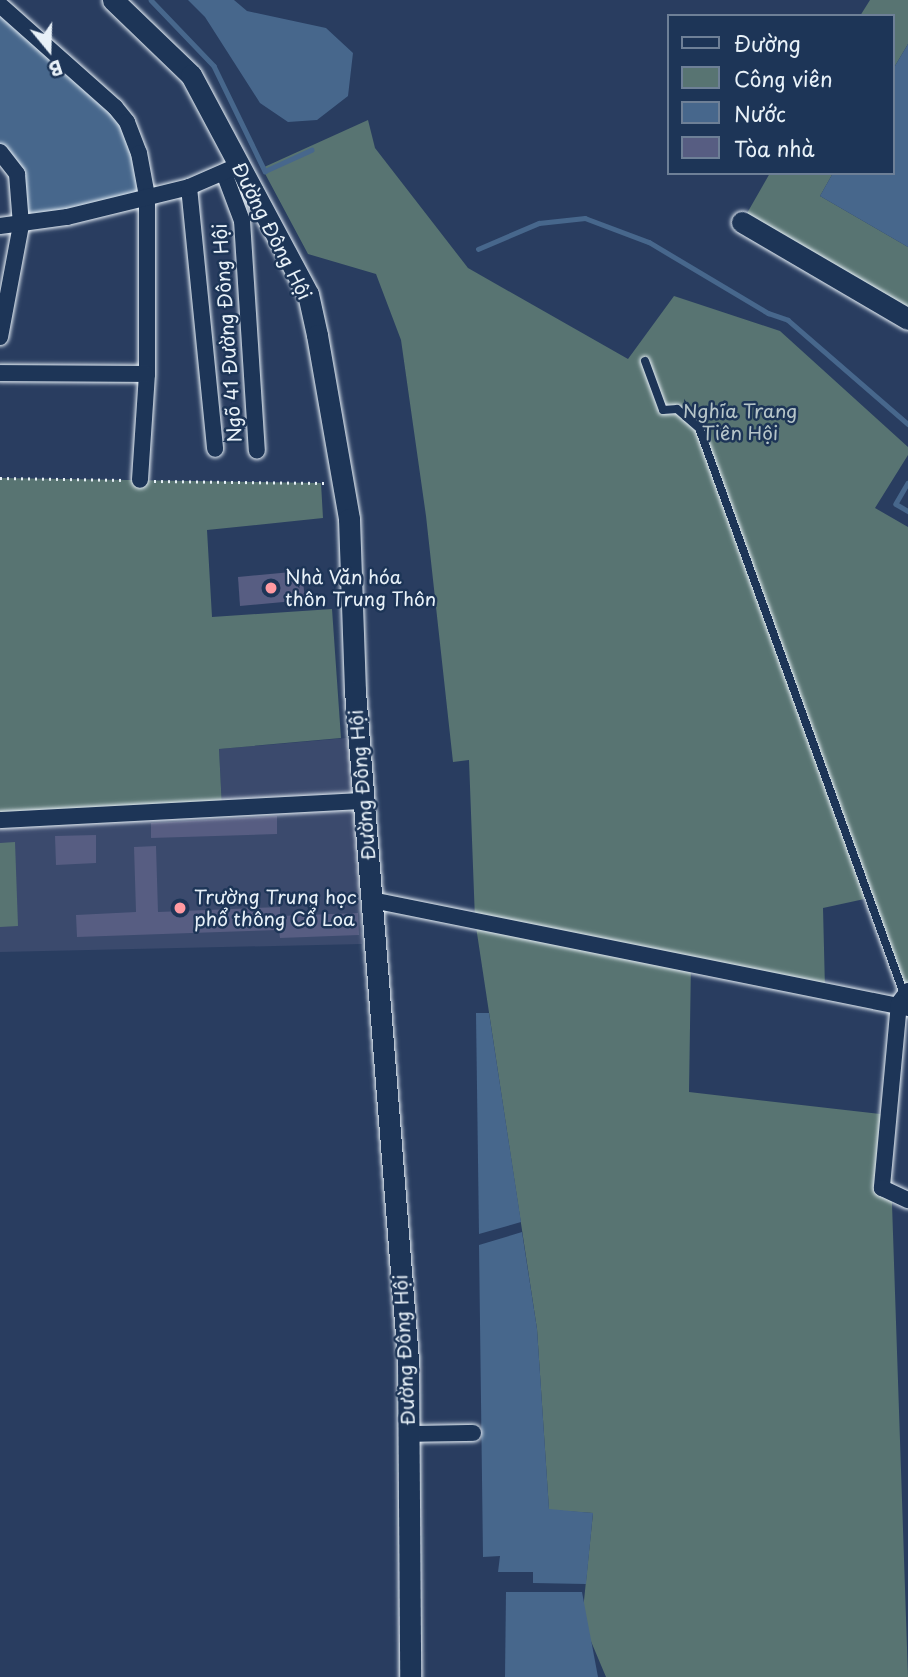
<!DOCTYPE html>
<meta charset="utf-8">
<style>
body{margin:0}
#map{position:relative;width:908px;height:1677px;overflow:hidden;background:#293d60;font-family:"Playpen Sans",sans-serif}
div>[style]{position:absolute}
.built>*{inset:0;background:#3b4a6d}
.green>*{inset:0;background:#587472}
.water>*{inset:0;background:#47678c}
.stream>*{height:4.5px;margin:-2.25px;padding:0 2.25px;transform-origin:2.25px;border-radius:2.25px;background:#47678c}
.building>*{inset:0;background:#575d82}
.path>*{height:2.5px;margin-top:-1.25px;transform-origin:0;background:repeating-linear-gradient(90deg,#e8f1f8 0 2px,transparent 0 7px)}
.roads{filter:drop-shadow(0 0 2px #e8f1f8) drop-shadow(0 0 2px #e8f1f8)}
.lane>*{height:8px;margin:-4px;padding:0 4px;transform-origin:4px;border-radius:4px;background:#1d3557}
.street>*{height:16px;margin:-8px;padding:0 8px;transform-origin:8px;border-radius:8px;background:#1d3557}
.secondary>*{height:21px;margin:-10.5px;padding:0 10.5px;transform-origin:10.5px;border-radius:10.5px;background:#1d3557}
.dots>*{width:19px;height:19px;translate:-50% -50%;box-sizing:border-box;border:4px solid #1d3557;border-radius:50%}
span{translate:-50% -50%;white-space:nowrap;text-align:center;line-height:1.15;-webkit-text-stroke:5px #1d3557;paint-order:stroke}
.street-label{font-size:19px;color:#e8f1f8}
.park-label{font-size:19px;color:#b6c5c9}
.poi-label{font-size:19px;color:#e8f1f8}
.left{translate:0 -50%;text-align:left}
.legend{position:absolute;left:667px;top:14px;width:228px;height:161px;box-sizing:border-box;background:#1d3557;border:2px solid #6e8097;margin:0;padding:9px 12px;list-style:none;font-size:21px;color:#e8f1f8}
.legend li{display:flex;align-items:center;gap:14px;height:35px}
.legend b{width:35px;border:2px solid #6e8097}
.north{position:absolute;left:14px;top:14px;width:70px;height:70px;-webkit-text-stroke:5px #1d3557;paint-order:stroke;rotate:161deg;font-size:19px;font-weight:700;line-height:28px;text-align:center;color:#e8f1f8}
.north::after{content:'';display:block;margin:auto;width:24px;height:32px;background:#e8f1f8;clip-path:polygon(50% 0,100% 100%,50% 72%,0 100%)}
</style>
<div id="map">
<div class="built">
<div style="clip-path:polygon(358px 737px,363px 801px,222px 808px,219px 749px)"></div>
<div style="clip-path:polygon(356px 806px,362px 944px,0 952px,0 823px)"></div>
</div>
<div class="green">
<div style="clip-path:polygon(870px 0,908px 0,908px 44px,892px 71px,892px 16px,860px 16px)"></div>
<div style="clip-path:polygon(368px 120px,375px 148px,468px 268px,628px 359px,674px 296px,780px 331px,908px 447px,908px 455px,875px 508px,908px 527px,908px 992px,904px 994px,869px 898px,823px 908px,825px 989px,691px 962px,689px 1092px,889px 1115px,908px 1677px,606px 1677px,582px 1620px,593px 1513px,549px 1510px,537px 1329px,475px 920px,469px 760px,453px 762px,426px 516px,401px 340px,376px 274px,308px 254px,262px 168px)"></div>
<div style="clip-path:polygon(770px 173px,833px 173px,820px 196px,908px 247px,908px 319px,742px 222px)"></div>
<div style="clip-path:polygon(0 478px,321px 483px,323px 518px,207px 530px,212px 617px,332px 609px,341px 738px,219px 749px,222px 808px,0 818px)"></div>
<div style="clip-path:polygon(15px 842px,18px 926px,0 927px,0 843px)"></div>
</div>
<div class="water">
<div style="clip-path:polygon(188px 0,234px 0,247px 11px,326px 28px,353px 53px,348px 96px,317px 120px,288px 122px,260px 103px,205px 17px)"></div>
<div style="clip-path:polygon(0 5px,115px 107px,147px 196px,21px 225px,17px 174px,0 154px)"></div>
<div style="clip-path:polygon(908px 44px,908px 247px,820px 196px,833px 173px,892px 173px,892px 71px)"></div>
<div style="clip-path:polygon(476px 1013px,489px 1013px,521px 1222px,479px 1234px)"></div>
<div style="clip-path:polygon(522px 1232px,537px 1329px,549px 1509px,593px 1513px,586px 1584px,533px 1583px,533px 1572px,498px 1572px,500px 1556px,483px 1557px,479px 1245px)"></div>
<div style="clip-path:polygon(506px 1592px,582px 1592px,598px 1677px,505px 1677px)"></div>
</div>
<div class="stream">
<div style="left:151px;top:0;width:91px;rotate:46.3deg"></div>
<div style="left:214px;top:66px;width:117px;rotate:64.1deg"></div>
<div style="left:265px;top:171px;width:51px;rotate:-24.5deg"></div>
<div style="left:478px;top:249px;width:66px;rotate:-23.1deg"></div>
<div style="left:539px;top:223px;width:46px;rotate:-6.2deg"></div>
<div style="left:585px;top:218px;width:68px;rotate:20.6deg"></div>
<div style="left:649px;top:242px;width:139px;rotate:30.8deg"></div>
<div style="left:768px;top:313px;width:21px;rotate:19deg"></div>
<div style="left:788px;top:320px;width:159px;rotate:40.9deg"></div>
<div style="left:908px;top:483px;width:24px;rotate:120deg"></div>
<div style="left:896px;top:504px;width:14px;rotate:30deg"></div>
</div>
<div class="building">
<div style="clip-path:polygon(302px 571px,305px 600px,240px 606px,238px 577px)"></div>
<div style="clip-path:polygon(277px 816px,277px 834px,151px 838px,151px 823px)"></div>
<div style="clip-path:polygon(96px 835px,96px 863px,56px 865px,55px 836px)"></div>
<div style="clip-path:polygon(156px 846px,158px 912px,280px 907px,280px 916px,358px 913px,359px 935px,280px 938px,279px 930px,77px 937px,76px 915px,136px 912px,134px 847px)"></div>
</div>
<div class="path">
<div style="left:0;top:478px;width:126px;rotate:0.9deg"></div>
<div style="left:154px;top:481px;width:172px;rotate:0.7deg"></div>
</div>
<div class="roads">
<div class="lane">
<div style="left:645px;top:361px;width:52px;rotate:69.8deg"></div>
<div style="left:663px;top:410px;width:14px;rotate:-4deg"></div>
<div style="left:677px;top:409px;width:29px;rotate:41deg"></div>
<div style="left:699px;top:428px;width:602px;rotate:70.09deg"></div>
</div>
<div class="street">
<div style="left:0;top:5px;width:154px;rotate:41.6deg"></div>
<div style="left:115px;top:107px;width:19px;rotate:51deg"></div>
<div style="left:127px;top:122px;width:33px;rotate:69deg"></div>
<div style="left:139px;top:153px;width:44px;rotate:79.5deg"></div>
<div style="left:147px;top:196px;width:178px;rotate:90deg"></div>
<div style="left:147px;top:374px;width:106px;rotate:93.8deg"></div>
<div style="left:0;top:152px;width:28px;rotate:52deg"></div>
<div style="left:17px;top:174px;width:51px;rotate:85.5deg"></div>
<div style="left:21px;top:225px;width:114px;rotate:100.6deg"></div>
<div style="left:224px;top:173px;width:51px;rotate:69.4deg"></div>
<div style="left:242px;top:221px;width:230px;rotate:86.3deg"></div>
<div style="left:189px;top:187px;width:263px;rotate:84.3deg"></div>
<div style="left:0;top:226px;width:68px;rotate:-7.7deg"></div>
<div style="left:67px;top:217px;width:126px;rotate:-13.8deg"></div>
<div style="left:189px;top:187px;width:48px;rotate:-23.4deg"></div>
<div style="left:0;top:373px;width:147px;rotate:0.4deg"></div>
<div style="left:0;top:820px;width:363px;rotate:-3deg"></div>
<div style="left:372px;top:900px;width:547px;rotate:11.39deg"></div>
<div style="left:908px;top:991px;width:15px;rotate:127deg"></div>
<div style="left:899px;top:1003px;width:186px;rotate:95.3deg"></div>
<div style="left:882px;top:1188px;width:29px;rotate:25deg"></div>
<div style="left:408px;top:1434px;width:65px;rotate:-0.9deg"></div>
</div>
<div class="secondary">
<div style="left:113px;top:0;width:108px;rotate:43.9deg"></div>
<div style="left:191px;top:75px;width:248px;rotate:61.9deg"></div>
<div style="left:308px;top:294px;width:42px;rotate:77.6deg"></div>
<div style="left:317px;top:335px;width:187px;rotate:80.1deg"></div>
<div style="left:349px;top:519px;width:172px;rotate:88deg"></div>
<div style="left:355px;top:691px;width:671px;rotate:85.47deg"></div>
<div style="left:408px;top:1360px;width:317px;rotate:89.6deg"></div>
<div style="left:742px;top:222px;width:192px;rotate:30.3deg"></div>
</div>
</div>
<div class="dots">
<div style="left:271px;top:588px;background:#ff9aa2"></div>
<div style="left:180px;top:908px;background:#ff9aa2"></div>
</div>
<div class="street-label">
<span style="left:272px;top:231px;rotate:63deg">Đường Đông Hội</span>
<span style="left:227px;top:333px;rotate:-94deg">Ngõ 41 Đường Đông Hội</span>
<span style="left:362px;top:785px;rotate:-95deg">Đường Đông Hội</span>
<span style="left:404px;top:1350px;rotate:-93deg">Đường Đông Hội</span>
</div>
<div class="park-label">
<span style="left:740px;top:422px">Nghĩa Trang<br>Tiên Hội</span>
</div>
<div class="poi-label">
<span class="left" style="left:285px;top:588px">Nhà Văn hóa<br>thôn Trung Thôn</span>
<span class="left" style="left:194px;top:908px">Trường Trung học<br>phổ thông Cổ Loa</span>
</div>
<ul class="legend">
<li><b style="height:9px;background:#1d3557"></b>Đường</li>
<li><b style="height:19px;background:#587472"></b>Công viên</li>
<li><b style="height:19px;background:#47678c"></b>Nước</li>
<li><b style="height:19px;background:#575d82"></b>Tòa nhà</li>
</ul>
<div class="north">B</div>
</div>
